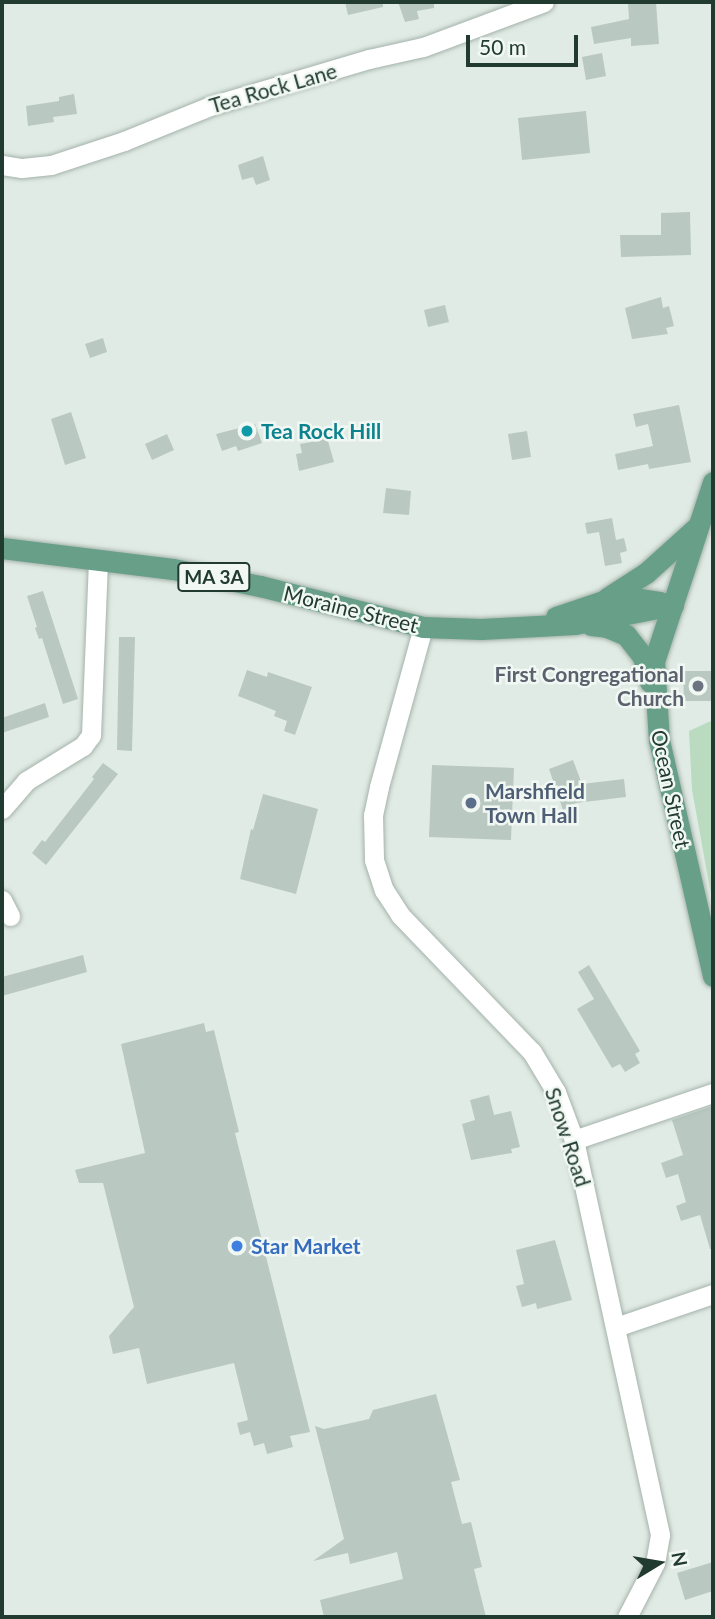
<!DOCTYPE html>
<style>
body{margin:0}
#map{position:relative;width:715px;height:1619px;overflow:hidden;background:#e1ebe5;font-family:Lato,sans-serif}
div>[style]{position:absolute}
.green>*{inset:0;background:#badbbf}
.building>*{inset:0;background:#b9c8c0}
.roads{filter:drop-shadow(0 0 2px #a4b3ab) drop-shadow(0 0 2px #a4b3ab)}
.minor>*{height:19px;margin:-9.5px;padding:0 9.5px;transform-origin:9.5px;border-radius:9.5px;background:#fff}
.major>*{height:21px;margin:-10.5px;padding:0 10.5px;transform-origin:10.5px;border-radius:10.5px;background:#679f88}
.dots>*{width:19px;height:19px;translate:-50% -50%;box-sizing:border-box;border:4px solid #f1f8f3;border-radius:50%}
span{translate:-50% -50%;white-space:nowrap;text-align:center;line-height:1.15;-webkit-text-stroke:5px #f1f8f3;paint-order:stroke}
.shield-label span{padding:2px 5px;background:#f1f8f3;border:2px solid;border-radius:5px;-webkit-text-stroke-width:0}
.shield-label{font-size:19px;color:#223b30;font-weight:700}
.street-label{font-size:21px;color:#223b30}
.culture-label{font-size:21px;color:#0d838f;font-weight:700}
.left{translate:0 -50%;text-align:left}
.worship-label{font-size:21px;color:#5b616d;font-weight:700}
.right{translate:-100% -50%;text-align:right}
.service-label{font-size:21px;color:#4e5e75;font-weight:700}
.shop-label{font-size:21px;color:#366cbe;font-weight:700}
.frame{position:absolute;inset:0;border:4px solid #223b30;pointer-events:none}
.north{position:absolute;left:624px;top:1528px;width:70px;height:70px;-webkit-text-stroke:5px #f1f8f3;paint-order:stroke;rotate:79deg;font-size:19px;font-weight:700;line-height:28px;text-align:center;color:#223b30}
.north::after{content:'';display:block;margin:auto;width:24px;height:32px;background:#223b30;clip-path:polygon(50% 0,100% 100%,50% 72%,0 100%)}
.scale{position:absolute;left:466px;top:35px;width:112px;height:32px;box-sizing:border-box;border:4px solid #223b30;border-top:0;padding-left:9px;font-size:21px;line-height:24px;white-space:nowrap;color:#223b30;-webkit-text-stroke:5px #f1f8f3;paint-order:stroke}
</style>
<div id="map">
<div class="green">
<div style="clip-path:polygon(713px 720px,713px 905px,692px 790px,689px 731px)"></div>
</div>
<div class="building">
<div style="clip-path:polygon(345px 2px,383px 2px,383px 7px,348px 15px)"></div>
<div style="clip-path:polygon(398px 2px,434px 2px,434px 8px,417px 11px,419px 19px,405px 22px)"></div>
<div style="clip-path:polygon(656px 2px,659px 44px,631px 46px,631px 38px,594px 44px,591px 27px,629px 19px,628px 3px)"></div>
<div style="clip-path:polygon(602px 53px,606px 76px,586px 80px,582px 57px)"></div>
<div style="clip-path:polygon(74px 94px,77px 114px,53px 117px,54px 122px,28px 126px,26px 106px,59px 101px,59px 97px)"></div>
<div style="clip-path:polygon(586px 111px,590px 153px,522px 160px,518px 118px)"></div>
<div style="clip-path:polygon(263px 156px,270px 180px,256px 185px,253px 177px,242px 180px,238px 165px)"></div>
<div style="clip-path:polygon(690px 212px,691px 255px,621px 257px,620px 235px,661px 235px,661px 213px)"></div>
<div style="clip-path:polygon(661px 297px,663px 308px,669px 306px,674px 326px,666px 328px,668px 334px,632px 339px,625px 308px)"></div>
<div style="clip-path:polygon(445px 305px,449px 322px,428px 327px,424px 310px)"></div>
<div style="clip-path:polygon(103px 338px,107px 352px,90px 358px,85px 344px)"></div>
<div style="clip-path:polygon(679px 405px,691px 462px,649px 469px,648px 464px,618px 470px,615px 454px,653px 446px,648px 424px,636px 427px,633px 414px)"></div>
<div style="clip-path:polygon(71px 412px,86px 458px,65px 465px,51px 419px)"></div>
<div style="clip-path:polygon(255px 424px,262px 443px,238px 451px,236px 446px,222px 451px,216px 434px)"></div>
<div style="clip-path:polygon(527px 431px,531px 457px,512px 460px,508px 434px)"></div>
<div style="clip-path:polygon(167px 434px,174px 450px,152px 460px,145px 444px)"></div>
<div style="clip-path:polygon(326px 434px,334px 462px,299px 471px,296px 454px,302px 453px,300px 444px,311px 442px,310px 437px)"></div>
<div style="clip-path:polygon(386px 488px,411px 491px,409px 515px,383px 513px)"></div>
<div style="clip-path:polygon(612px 518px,616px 540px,624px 538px,627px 551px,620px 553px,622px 563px,605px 566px,599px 532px,587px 534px,585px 523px)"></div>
<div style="clip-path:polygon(43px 591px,78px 699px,63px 704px,42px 638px,39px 639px,35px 628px,37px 627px,27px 596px)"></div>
<div style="clip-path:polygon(119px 637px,135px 637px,132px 751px,117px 750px)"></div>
<div style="clip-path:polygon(247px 670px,267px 677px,268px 672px,312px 687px,295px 735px,284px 731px,287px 721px,274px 716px,276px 711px,238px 696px)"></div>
<div style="clip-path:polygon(683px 671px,713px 671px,713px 701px,684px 701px)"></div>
<div style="clip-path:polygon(45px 703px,49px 717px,2px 733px,2px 718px)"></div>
<div style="clip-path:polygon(573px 760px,582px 784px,624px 779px,626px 797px,576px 803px,563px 810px,549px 769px)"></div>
<div style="clip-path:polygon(103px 763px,118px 774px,46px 865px,32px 853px,42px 840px,45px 842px,94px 779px,92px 777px)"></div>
<div style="clip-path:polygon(432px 765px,514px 768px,511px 840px,429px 837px)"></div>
<div style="clip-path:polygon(263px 794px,318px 809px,296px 894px,240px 879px,251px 829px,253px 830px)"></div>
<div style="clip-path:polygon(83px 955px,87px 972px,2px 996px,2px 977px)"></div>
<div style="clip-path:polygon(589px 965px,640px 1051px,635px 1054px,640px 1063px,625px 1072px,620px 1064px,612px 1068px,577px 1009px,594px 999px,578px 972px)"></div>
<div style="clip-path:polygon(204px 1023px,206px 1032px,214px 1030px,239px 1132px,235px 1133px,310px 1432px,290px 1436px,293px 1447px,267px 1454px,264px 1443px,254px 1446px,250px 1432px,240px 1435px,237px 1423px,248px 1420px,234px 1363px,147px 1384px,139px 1348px,113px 1354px,109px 1336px,134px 1307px,103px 1183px,79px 1183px,75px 1170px,145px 1153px,121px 1044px)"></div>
<div style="clip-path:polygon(489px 1095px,494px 1115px,511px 1111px,520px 1147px,511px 1149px,512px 1153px,471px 1160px,462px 1124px,475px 1120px,470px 1100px)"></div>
<div style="clip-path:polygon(713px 1106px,713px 1249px,710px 1249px,700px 1215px,681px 1221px,676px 1206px,686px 1202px,678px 1174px,666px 1178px,661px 1163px,683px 1155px,672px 1120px)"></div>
<div style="clip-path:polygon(555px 1240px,572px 1300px,537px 1309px,536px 1303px,522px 1307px,516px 1286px,524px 1284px,516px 1250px)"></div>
<div style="clip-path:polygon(436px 1394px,460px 1480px,451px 1482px,462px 1524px,471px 1522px,482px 1567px,474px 1569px,486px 1617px,324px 1617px,320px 1600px,403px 1579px,397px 1552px,350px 1564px,348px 1553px,313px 1561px,344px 1539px,315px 1426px,324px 1429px,369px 1419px,373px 1410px)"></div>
<div style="clip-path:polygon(713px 1562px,713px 1591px,685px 1600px,677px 1573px)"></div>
</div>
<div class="roads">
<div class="minor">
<div style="left:2px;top:165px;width:20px;rotate:9deg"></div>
<div style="left:22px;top:168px;width:29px;rotate:-6deg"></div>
<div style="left:51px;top:165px;width:77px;rotate:-18.2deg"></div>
<div style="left:124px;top:141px;width:93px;rotate:-22.1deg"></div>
<div style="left:210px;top:106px;width:166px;rotate:-16.5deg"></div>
<div style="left:369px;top:59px;width:55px;rotate:-12.5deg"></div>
<div style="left:423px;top:47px;width:129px;rotate:-20.4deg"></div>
<div style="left:423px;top:627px;width:166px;rotate:105.4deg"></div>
<div style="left:379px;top:787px;width:29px;rotate:102deg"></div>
<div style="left:373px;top:815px;width:45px;rotate:88.7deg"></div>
<div style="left:374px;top:860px;width:32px;rotate:72deg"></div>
<div style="left:384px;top:890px;width:30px;rotate:57deg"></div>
<div style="left:400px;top:915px;width:190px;rotate:46.1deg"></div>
<div style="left:532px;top:1052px;width:47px;rotate:59deg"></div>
<div style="left:556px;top:1092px;width:51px;rotate:69.4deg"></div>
<div style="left:574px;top:1140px;width:404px;rotate:77.7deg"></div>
<div style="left:660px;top:1535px;width:28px;rotate:100deg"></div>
<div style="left:655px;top:1563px;width:61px;rotate:117.4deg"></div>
<div style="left:2px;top:809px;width:37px;rotate:-49deg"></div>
<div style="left:26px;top:781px;width:67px;rotate:-31.6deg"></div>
<div style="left:83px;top:746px;width:14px;rotate:-54deg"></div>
<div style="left:91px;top:735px;width:176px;rotate:-87.7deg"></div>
<div style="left:2px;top:900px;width:18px;rotate:63deg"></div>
<div style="left:574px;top:1140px;width:147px;rotate:-18.7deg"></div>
<div style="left:616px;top:1327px;width:102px;rotate:-18.8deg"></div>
</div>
<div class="major">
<div style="left:713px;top:482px;width:188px;rotate:108.2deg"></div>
<div style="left:654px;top:661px;width:79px;rotate:86.4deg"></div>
<div style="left:659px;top:740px;width:242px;rotate:77.1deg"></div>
<div style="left:2px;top:548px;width:172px;rotate:7deg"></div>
<div style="left:173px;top:569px;width:89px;rotate:11.1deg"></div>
<div style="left:260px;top:586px;width:168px;rotate:14.1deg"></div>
<div style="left:423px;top:627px;width:58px;rotate:2deg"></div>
<div style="left:481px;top:629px;width:94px;rotate:-3deg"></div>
<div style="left:575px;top:624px;width:100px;rotate:-11deg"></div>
<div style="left:607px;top:598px;width:46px;rotate:-32.7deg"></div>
<div style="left:646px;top:573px;width:69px;rotate:-42deg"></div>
<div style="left:556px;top:617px;width:50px;rotate:-18.8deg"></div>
<div style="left:603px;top:601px;width:25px;rotate:-9deg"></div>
<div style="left:628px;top:597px;width:33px;rotate:9deg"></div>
<div style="left:591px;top:625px;width:16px;rotate:7deg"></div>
<div style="left:607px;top:627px;width:21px;rotate:23deg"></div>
<div style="left:626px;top:635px;width:28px;rotate:52deg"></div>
<div style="left:643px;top:657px;width:26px;rotate:74deg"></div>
</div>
</div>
<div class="dots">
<div style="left:247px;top:431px;background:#0f9aa8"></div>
<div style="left:698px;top:686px;background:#6b7280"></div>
<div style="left:471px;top:803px;background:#5c6f8a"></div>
<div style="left:237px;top:1246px;background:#3f7fe0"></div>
</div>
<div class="shield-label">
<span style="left:214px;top:577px">MA 3A</span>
</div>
<div class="street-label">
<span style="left:273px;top:88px;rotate:-16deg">Tea Rock Lane</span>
<span style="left:351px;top:609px;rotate:14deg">Moraine Street</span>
<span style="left:671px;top:789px;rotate:78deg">Ocean Street</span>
<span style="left:568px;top:1137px;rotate:72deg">Snow Road</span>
</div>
<div class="culture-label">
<span class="left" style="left:261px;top:431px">Tea Rock Hill</span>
</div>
<div class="worship-label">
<span class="right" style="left:684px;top:686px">First Congregational<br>Church</span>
</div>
<div class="service-label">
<span class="left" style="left:485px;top:803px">Marshfield<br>Town Hall</span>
</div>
<div class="shop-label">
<span class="left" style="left:251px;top:1246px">Star Market</span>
</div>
<div class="frame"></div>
<div class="north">N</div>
<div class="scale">50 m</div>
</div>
